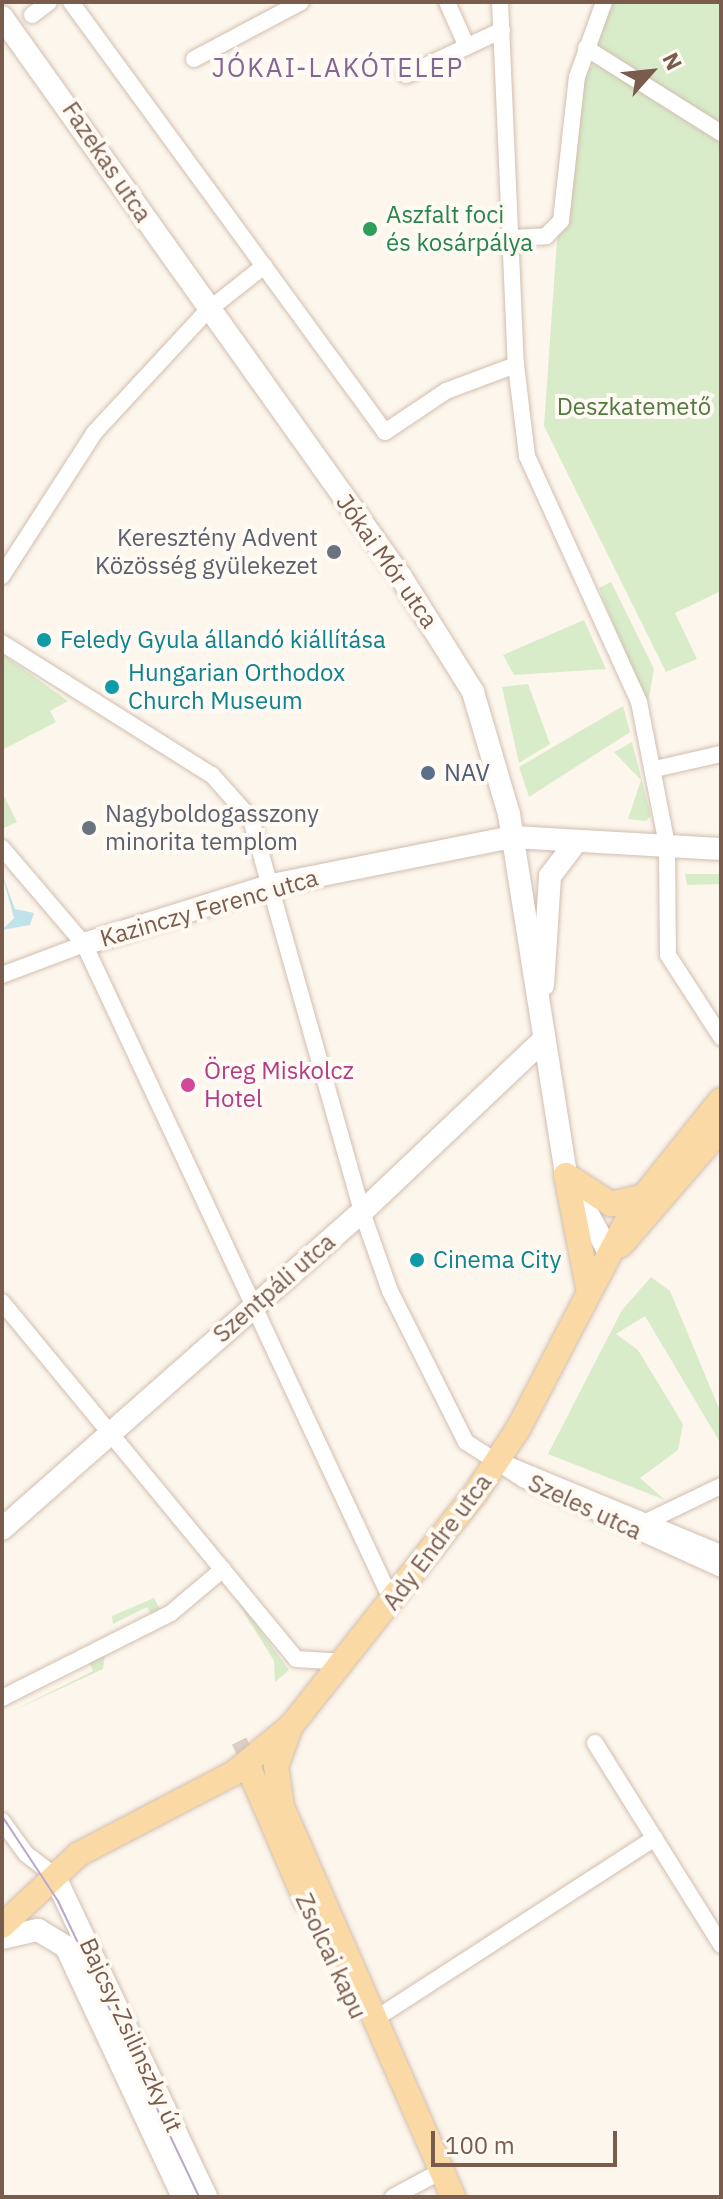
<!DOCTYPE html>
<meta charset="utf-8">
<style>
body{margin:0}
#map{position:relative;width:723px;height:2199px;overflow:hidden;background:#fdf6ec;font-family:"IBM Plex Sans",sans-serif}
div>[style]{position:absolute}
.green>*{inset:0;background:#d8ecc9}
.water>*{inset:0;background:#bfe3e8}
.street-tunnel>*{height:16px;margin-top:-8px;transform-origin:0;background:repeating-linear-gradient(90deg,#dcd0c4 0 16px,transparent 0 24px)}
.roads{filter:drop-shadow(0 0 2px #d1beb0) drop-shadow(0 0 2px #d1beb0)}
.street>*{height:16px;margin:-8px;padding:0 8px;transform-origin:8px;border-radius:8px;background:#fff}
.secondary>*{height:22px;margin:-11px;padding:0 11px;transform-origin:11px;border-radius:11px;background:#fff}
.primary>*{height:24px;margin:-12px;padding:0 12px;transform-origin:12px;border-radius:12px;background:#fbd9a5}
.tram>*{height:2px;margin:-1px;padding:0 1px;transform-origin:1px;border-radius:1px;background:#b9a8c9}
.dots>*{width:22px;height:22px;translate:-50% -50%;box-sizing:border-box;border:4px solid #fffaf3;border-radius:50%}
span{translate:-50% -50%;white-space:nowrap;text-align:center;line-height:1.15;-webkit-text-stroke:8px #fffaf3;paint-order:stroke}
.street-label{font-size:24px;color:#7a5c4d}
.leisure-label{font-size:24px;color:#27864d}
.left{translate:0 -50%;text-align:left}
.park-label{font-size:24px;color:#537a41}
.worship-label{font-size:24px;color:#5b616d}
.right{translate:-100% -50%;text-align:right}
.culture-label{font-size:24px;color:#0d838f}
.service-label{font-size:24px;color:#4e5e75}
.hotel-label{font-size:24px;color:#b23c85}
.neighbourhood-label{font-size:26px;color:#846695;letter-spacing:2px}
.frame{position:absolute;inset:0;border:4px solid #7a5c4d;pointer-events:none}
.north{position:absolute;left:611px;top:32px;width:80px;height:80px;-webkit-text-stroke:6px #fffaf3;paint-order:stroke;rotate:63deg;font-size:22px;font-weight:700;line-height:32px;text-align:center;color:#7a5c4d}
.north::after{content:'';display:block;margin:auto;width:28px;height:36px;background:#7a5c4d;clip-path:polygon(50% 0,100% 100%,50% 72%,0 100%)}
.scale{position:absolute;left:431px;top:2131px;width:186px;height:36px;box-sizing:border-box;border:4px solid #7a5c4d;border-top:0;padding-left:10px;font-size:24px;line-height:28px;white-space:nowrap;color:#7a5c4d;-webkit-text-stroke:6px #fffaf3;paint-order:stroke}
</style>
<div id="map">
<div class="green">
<div style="clip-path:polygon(613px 2px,721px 2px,721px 125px,594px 45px)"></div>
<div style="clip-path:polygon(596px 63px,721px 142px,721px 591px,675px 613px,697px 659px,666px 672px,544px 426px,557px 240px,582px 76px)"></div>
<div style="clip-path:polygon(611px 582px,654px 669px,647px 708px,599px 588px)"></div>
<div style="clip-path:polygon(584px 620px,606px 669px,514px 675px,503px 655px)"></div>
<div style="clip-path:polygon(2px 654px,68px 701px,50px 711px,56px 722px,2px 750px)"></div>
<div style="clip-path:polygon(528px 684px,550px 744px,519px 763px,502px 687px)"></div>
<div style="clip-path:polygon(623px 706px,630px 732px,529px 797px,519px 767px)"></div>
<div style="clip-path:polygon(632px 742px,651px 816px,646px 821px,628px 819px,641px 780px,614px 752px)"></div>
<div style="clip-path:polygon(2px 792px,17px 822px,2px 829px)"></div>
<div style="clip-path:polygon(685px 874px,721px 874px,721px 884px,687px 885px)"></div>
<div style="clip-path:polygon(651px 1277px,670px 1291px,721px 1413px,721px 1444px,645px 1316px,616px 1334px,638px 1350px,683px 1424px,678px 1450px,640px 1478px,665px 1500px,548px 1454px,622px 1310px)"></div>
<div style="clip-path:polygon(226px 1583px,289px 1670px,275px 1682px,274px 1661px)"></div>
<div style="clip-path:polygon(154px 1598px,161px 1611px,153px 1617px,147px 1607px,113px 1624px,112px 1616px)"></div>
<div style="clip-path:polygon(105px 1654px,103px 1669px,8px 1713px,93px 1671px,89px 1662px)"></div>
</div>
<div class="water">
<div style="clip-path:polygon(2px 874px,15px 909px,34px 913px,30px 925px,2px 930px,14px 918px)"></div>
</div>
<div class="street-tunnel">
<div style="left:239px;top:1741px;width:30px;rotate:63deg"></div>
</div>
<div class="roads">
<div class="street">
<div style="left:71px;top:2px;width:532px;rotate:53.86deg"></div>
<div style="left:385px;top:432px;width:73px;rotate:-33.9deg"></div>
<div style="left:446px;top:391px;width:75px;rotate:-20.4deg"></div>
<div style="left:447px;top:2px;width:49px;rotate:66deg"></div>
<div style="left:500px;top:2px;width:363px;rotate:87.5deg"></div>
<div style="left:516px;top:365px;width:92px;rotate:83.1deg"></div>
<div style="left:527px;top:456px;width:270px;rotate:65.5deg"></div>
<div style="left:639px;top:702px;width:146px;rotate:78.9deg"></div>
<div style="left:667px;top:845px;width:110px;rotate:89.5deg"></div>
<div style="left:668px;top:955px;width:98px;rotate:57.1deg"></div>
<div style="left:32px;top:15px;width:21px;rotate:-37deg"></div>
<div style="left:586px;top:48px;width:160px;rotate:32.2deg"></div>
<div style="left:194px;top:59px;width:121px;rotate:-28deg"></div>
<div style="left:406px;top:75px;width:106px;rotate:-25.1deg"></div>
<div style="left:513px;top:238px;width:33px;rotate:-3deg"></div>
<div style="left:546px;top:236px;width:21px;rotate:-45deg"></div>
<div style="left:561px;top:221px;width:145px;rotate:-83.7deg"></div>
<div style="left:577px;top:77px;width:80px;rotate:-70.2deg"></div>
<div style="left:2px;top:576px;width:170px;rotate:-57.2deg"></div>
<div style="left:94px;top:433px;width:166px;rotate:-47.2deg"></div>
<div style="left:207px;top:311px;width:73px;rotate:-38.3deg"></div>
<div style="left:2px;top:643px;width:248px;rotate:32.2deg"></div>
<div style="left:212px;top:775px;width:59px;rotate:48.4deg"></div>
<div style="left:251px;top:819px;width:408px;rotate:74.2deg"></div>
<div style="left:362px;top:1212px;width:84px;rotate:70.5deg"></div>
<div style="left:390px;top:1291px;width:169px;rotate:63.3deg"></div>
<div style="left:466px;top:1442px;width:68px;rotate:33deg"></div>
<div style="left:523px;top:1479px;width:217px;rotate:24.4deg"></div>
<div style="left:655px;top:769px;width:68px;rotate:-12.8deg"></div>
<div style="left:2px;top:848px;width:126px;rotate:49.5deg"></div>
<div style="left:84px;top:944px;width:728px;rotate:64.88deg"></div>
<div style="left:2px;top:975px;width:88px;rotate:-20.7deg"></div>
<div style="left:2px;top:1302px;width:462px;rotate:50.5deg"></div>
<div style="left:296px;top:1659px;width:50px;rotate:3.4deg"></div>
<div style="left:506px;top:1464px;width:233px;rotate:22.5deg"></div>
<div style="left:644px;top:1523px;width:85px;rotate:-25.7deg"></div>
<div style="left:2px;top:1698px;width:189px;rotate:-26.7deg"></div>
<div style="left:171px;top:1613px;width:68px;rotate:-40.2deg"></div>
<div style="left:595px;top:1743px;width:238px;rotate:58deg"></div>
<div style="left:2px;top:1821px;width:41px;rotate:54deg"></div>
<div style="left:26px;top:1854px;width:35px;rotate:37deg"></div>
<div style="left:375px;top:2019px;width:333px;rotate:-32.9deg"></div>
<div style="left:393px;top:2197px;width:44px;rotate:-28.3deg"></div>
</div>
<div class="secondary">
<div style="left:2px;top:17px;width:688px;rotate:54.53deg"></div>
<div style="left:401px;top:577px;width:136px;rotate:57.9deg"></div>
<div style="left:473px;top:692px;width:127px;rotate:73.6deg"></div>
<div style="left:509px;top:814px;width:365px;rotate:81deg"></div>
<div style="left:566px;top:1175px;width:90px;rotate:60.9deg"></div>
<div style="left:84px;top:944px;width:197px;rotate:-17.4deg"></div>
<div style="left:272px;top:885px;width:246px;rotate:-11.3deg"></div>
<div style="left:513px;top:837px;width:208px;rotate:3.3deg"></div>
<div style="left:543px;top:985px;width:109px;rotate:-86.3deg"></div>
<div style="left:550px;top:876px;width:43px;rotate:-52.6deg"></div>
<div style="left:2px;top:1529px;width:480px;rotate:-41.4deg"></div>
<div style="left:362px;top:1212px;width:247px;rotate:-43.5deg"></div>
<div style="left:54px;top:1875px;width:356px;rotate:64.7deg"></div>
<div style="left:2px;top:1938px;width:37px;rotate:-13deg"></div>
<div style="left:38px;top:1930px;width:33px;rotate:31deg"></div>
<div style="left:66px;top:1947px;width:276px;rotate:64.9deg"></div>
</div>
<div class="primary">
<div style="left:566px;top:1175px;width:119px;rotate:78.9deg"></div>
<div style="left:566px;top:1175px;width:54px;rotate:32.8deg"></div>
<div style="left:611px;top:1204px;width:31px;rotate:-13deg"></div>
<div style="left:621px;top:1245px;width:153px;rotate:-49.2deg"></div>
<div style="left:289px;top:1731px;width:37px;rotate:110deg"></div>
<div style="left:276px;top:1766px;width:41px;rotate:81.7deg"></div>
<div style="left:282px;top:1807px;width:426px;rotate:66.3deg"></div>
<div style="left:247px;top:1764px;width:149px;rotate:66.7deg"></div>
<div style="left:2px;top:1926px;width:105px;rotate:-43.1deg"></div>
<div style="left:79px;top:1854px;width:175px;rotate:-27.6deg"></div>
<div style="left:234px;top:1773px;width:74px;rotate:-39.5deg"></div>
<div style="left:291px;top:1726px;width:296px;rotate:-51.6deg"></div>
<div style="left:475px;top:1494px;width:78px;rotate:-56.5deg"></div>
<div style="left:518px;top:1429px;width:246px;rotate:-62.4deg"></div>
<div style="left:632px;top:1211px;width:142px;rotate:-51.3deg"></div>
</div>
</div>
<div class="tram">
<div style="left:2px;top:1816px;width:102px;rotate:56.6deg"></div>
<div style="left:58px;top:1901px;width:328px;rotate:64.5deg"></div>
</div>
<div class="dots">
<div style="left:370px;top:229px;background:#2e9e5b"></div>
<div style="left:334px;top:552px;background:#6b7280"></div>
<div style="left:44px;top:640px;background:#0f9aa8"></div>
<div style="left:112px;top:687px;background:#0f9aa8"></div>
<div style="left:428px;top:773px;background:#5c6f8a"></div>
<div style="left:89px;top:828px;background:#6b7280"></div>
<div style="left:188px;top:1085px;background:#d1479c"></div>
<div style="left:417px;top:1260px;background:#0f9aa8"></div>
</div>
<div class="street-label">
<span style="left:107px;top:162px;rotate:56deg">Fazekas utca</span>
<span style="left:387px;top:561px;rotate:55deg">Jókai Mór utca</span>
<span style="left:209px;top:908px;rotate:-16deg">Kazinczy Ferenc utca</span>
<span style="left:274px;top:1288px;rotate:-41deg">Szentpáli utca</span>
<span style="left:585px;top:1507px;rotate:25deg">Szeles utca</span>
<span style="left:437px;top:1542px;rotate:-53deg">Ady Endre utca</span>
<span style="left:331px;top:1956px;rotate:65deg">Zsolcai kapu</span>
<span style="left:131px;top:2035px;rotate:65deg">Bajcsy-Zsilinszky út</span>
</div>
<div class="leisure-label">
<span class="left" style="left:386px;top:229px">Aszfalt foci<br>és kosárpálya</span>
</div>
<div class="park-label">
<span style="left:634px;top:407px">Deszkatemető</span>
</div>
<div class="worship-label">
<span class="right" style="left:318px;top:552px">Keresztény Advent<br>Közösség gyülekezet</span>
<span class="left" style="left:105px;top:828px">Nagyboldogasszony<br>minorita templom</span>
</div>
<div class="culture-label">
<span class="left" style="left:60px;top:640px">Feledy Gyula állandó kiállítása</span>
<span class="left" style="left:128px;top:687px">Hungarian Orthodox<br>Church Museum</span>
<span class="left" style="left:433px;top:1260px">Cinema City</span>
</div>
<div class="service-label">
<span class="left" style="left:444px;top:773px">NAV</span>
</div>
<div class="hotel-label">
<span class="left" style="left:204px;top:1085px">Öreg Miskolcz<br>Hotel</span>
</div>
<div class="neighbourhood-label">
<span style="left:338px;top:68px">JÓKAI-LAKÓTELEP</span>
</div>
<div class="frame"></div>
<div class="north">N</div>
<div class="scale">100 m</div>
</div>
